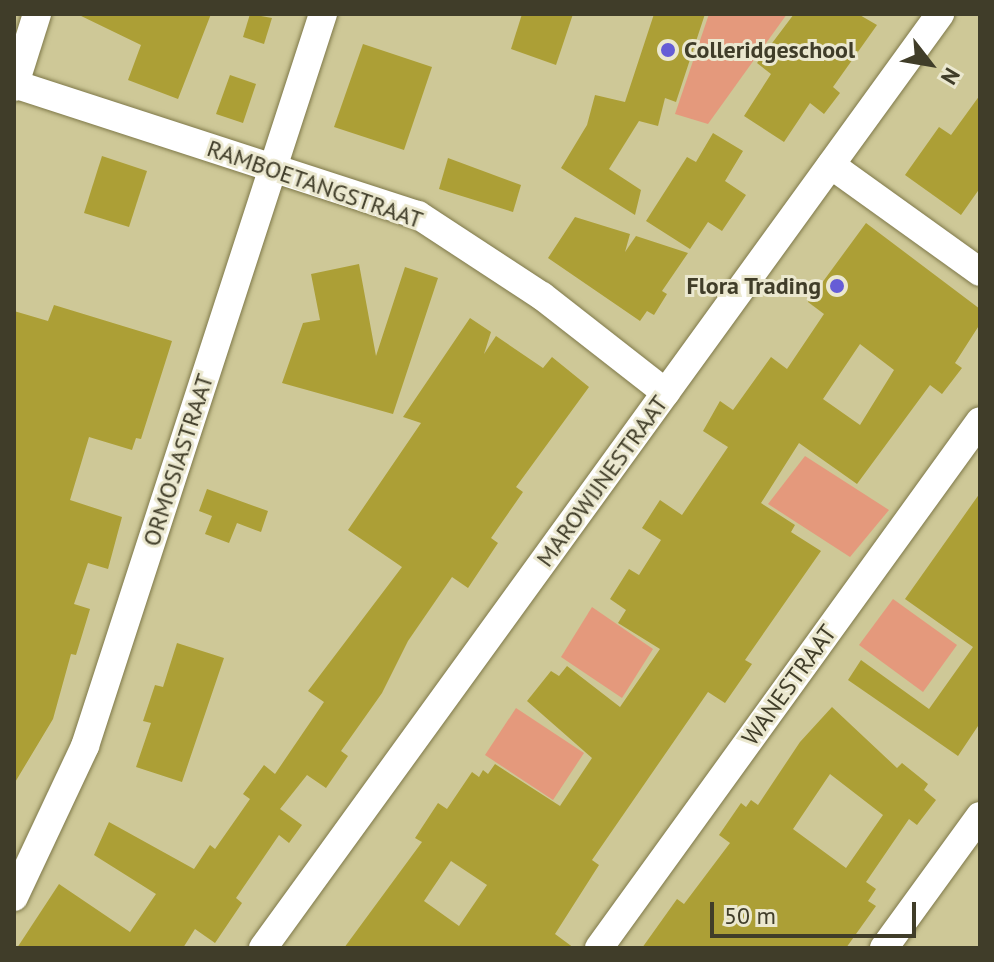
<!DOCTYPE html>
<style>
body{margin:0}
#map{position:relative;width:994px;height:962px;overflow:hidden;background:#cec897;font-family:"PT Sans",sans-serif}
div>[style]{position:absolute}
.green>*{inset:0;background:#e4997c}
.building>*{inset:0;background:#ac9f36}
.roads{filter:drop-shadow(0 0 2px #7e7849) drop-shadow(0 0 2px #7e7849)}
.street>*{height:28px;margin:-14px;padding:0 14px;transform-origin:14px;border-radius:14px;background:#fff}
.dots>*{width:22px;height:22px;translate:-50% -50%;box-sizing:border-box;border:4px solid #ebe8cf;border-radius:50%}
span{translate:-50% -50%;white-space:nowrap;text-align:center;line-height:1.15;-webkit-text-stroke:6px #ebe8cf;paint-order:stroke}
.poi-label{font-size:24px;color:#403d29;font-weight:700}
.left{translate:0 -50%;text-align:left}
.right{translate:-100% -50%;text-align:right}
.street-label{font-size:24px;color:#403d29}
.frame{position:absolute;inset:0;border:16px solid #403d29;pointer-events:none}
.north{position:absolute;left:890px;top:24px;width:80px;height:80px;-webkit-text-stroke:6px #ebe8cf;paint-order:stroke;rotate:121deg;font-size:22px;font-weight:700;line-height:32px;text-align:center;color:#403d29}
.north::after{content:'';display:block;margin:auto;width:28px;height:36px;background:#403d29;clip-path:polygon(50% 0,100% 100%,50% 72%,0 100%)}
.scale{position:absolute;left:710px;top:902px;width:206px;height:36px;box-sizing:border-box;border:4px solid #403d29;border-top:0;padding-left:10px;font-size:24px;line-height:28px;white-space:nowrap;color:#403d29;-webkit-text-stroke:6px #ebe8cf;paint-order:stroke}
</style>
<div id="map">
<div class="green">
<div style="clip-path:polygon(709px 14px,787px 14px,708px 124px,675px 114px)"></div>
<div style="clip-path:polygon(805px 456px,889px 510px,850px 557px,768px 504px)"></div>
<div style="clip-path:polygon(893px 599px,957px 645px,923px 692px,859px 645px)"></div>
<div style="clip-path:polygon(592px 607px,653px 649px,622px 698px,561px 657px)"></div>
<div style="clip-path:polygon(516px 708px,584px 753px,553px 800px,485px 755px)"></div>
</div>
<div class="building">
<div style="clip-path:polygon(77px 14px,211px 14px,178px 99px,128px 80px,141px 45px)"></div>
<div style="clip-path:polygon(250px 14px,272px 18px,264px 44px,243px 37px)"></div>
<div style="clip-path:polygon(522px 14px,573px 14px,556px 65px,511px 49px)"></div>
<div style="clip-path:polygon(654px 14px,705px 14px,676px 102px,665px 98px,658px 126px,639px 121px,609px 169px,641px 190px,635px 215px,561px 168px,587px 125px,595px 95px,625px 102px)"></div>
<div style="clip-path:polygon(794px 14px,858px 14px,877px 25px,833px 87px,840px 93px,824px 114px,810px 103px,784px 142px,744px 116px,771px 74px,757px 63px)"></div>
<div style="clip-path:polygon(363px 44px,432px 67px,404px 150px,334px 127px)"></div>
<div style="clip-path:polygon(230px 75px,256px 84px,243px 123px,216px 114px)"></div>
<div style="clip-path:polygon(980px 95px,980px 188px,961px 215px,905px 175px,939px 127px,951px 135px)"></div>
<div style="clip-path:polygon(713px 133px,743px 151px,725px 181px,746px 195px,722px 231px,708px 222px,690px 249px,646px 221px,687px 157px,696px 162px)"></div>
<div style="clip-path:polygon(102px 156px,147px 171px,129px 227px,84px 213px)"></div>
<div style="clip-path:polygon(448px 158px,521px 185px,513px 212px,439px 189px)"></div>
<div style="clip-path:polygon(575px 217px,630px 234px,625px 252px,636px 236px,688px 253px,662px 291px,667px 294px,654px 315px,647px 311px,640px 321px,548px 258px)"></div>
<div style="clip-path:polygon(evenodd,866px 223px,980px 309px,980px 324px,955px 363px,962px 368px,942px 394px,930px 385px,857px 484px,799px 443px,761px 503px,795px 525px,791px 532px,821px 551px,745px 660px,752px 664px,725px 703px,708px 692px,592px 860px,599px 865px,555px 934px,574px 948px,344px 948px,422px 842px,415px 838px,438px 803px,447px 809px,472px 772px,479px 777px,483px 770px,488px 774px,495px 764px,560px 806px,592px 758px,527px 701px,551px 671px,559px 676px,567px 666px,620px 707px,660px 649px,618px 623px,626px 610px,610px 599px,629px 569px,639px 575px,661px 540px,642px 528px,660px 500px,682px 515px,728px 447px,703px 431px,720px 401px,733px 410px,771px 357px,787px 369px,824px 314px,808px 302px,866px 223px,860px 344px,894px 370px,860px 425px,823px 399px,860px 344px,866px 223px,451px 861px,487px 885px,459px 926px,424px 901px,451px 861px)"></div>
<div style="clip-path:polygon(359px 264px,376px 356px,405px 267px,438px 278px,393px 414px,282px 383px,303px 323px,320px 320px,311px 274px)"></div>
<div style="clip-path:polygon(54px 305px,172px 341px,141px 439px,136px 438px,132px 450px,89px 437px,70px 500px,122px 517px,108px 569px,88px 563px,74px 604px,90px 609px,76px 655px,71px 654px,53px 719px,14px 784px,14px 311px,48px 321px)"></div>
<div style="clip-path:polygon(470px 318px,491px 332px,484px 354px,496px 336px,543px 368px,552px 357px,589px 387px,516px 487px,523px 492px,491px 538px,498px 543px,468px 588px,452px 577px,408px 641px,382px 693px,341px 751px,348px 756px,326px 788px,307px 775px,280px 809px,302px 825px,289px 843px,279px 835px,236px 898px,242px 903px,215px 943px,195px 929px,183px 948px,17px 948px,59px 884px,130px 932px,156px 894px,94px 855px,109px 822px,194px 869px,210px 845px,215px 849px,250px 799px,243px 794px,264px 765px,275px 774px,324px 702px,308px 691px,402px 567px,348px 530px,421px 423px,403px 417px)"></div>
<div style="clip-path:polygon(207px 489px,268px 511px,261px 532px,237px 523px,229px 543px,205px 534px,212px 516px,199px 511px)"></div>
<div style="clip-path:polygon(980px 493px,980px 723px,958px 756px,848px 680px,861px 660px,929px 709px,973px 647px,905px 599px)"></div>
<div style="clip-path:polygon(177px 643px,224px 658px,182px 782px,136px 767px,151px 723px,143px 721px,155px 685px,163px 687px)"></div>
<div style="clip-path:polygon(evenodd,832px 707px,897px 768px,902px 763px,928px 784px,924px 790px,936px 800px,917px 825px,909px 819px,866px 882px,876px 889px,868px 901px,876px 906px,846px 948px,642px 948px,677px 899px,684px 904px,730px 843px,719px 835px,741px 803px,746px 807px,751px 800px,758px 805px,800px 742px,832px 707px,830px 774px,883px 815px,846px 868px,793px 829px,830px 774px)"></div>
</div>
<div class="roads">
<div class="street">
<div style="left:14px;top:84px;width:425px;rotate:18deg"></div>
<div style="left:418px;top:215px;width:148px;rotate:33.2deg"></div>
<div style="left:542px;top:296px;width:157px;rotate:38deg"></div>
<div style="left:14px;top:87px;width:77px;rotate:-72.5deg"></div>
<div style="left:831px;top:165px;width:183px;rotate:35.7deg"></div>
<div style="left:14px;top:897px;width:167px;rotate:-64.8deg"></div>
<div style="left:85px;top:746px;width:770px;rotate:-71.99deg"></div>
<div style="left:263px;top:948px;width:1154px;rotate:-54.06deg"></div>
<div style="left:599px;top:948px;width:650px;rotate:-54.13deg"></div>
<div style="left:884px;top:948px;width:163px;rotate:-54deg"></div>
</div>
</div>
<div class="dots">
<div style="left:668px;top:50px;background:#665dd6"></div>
<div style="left:837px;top:286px;background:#665dd6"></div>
</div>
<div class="poi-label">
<span class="left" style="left:684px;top:50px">Colleridgeschool</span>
<span class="right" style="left:821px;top:286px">Flora Trading</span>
</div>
<div class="street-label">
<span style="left:315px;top:184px;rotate:19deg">RAMBOETANGSTRAAT</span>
<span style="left:178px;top:460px;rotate:-72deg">ORMOSIASTRAAT</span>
<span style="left:602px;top:481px;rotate:-54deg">MAROWIJNESTRAAT</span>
<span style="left:789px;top:685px;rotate:-54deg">WANESTRAAT</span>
</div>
<div class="frame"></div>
<div class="north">N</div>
<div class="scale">50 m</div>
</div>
